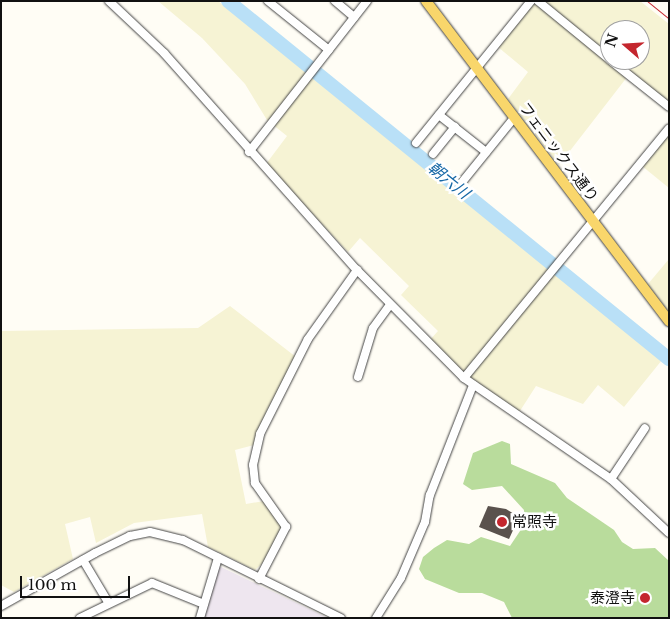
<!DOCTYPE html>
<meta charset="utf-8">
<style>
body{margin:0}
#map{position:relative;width:670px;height:619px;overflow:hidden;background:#fffdf5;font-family:"Libre Baskerville","Noto Sans JP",serif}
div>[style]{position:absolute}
.industrial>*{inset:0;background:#eee6ef}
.farmland>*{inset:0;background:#f6f3d4}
.forest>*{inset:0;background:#b9dc9c}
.river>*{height:14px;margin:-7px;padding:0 7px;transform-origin:7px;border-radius:7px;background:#b9e0f7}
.building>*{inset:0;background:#5a524d}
.roads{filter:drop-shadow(0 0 1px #444) drop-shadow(0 0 1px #444)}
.minor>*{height:8px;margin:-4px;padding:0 4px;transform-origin:4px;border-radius:4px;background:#fff}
.major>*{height:10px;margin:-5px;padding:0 5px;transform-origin:5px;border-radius:5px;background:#f9d66b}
.tram>*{height:1px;margin:-0.5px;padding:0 0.5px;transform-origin:0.5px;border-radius:0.5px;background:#c4262e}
.dots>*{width:14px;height:14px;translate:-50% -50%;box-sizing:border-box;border:2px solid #fff;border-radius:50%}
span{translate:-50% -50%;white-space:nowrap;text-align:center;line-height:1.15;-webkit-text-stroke:5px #fff;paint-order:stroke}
.street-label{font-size:15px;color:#111}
.poi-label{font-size:15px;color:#111}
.left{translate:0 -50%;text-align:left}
.right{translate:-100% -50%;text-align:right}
.water-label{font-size:16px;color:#1768a6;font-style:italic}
.frame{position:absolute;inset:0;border:2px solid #111;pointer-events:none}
.north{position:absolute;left:600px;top:20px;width:50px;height:50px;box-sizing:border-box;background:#fff;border:1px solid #a0a0a0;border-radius:50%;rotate:289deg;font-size:14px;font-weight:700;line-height:20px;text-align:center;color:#111}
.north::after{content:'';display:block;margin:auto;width:18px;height:22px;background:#c4262e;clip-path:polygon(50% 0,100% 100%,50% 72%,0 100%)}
.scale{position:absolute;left:20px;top:576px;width:110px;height:22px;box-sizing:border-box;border:2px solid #111;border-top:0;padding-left:6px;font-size:15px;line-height:18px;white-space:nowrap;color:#111;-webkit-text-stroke:4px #fff;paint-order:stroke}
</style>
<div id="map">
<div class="industrial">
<div style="clip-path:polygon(219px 566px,328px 618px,204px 618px)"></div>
</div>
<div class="farmland">
<div style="clip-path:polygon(158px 1px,218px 1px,662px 360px,624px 407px,598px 385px,583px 404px,536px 386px,518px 414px,458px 369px,429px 341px,438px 331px,401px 295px,409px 286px,360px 238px,348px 252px,266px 164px,287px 136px,267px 120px,245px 84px,202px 38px)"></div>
<div style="clip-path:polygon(evenodd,533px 1px,640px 1px,669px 24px,669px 102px,631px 72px,559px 165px,508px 99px,528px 72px,498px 47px,533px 1px,610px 30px,640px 30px,640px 60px,610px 60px,610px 30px)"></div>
<div style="clip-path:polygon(669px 132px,669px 188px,642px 166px)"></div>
<div style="clip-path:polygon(669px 259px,669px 312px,648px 284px)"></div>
<div style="clip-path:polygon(230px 306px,296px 357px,266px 412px,254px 445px,235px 450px,246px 504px,264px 501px,284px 526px,268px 558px,255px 570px,208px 547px,202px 514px,134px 523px,96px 543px,90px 517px,65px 524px,73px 559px,14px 592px,1px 585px,1px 331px,198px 328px)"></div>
</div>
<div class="forest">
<div style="clip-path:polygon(502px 441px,510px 444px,511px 464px,555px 483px,567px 498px,614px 530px,622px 542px,633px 549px,655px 548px,669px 561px,669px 618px,512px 618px,504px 602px,482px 593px,459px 593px,425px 579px,419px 569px,423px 557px,434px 548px,447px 540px,469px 544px,481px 537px,510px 546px,524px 525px,524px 510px,502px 486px,472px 490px,463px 484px,473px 453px)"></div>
</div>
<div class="river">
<div style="left:228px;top:1px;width:568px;rotate:39.07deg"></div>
</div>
<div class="building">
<div style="clip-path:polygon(488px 506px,506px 509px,519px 517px,509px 539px,479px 527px)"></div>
</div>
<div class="roads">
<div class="minor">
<div style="left:109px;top:1px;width:76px;rotate:43.4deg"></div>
<div style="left:164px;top:53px;width:290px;rotate:48.4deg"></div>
<div style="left:357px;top:270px;width:152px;rotate:45.3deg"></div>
<div style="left:464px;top:378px;width:178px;rotate:34.5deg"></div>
<div style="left:611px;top:479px;width:79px;rotate:43deg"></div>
<div style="left:268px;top:1px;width:78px;rotate:38.8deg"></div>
<div style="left:335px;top:1px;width:25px;rotate:40deg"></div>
<div style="left:538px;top:1px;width:93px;rotate:39.3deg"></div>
<div style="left:610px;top:60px;width:75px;rotate:38.5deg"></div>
<div style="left:439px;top:115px;width:60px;rotate:38.2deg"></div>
<div style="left:416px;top:143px;width:183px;rotate:-51deg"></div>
<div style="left:249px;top:152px;width:192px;rotate:-52deg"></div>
<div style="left:433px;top:154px;width:35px;rotate:-51deg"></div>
<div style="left:463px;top:181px;width:81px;rotate:-51deg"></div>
<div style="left:358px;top:377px;width:51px;rotate:-73deg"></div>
<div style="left:373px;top:328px;width:29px;rotate:-54deg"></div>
<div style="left:464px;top:378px;width:323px;rotate:-50.6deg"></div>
<div style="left:611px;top:479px;width:61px;rotate:-56.3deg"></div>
<div style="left:83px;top:560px;width:49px;rotate:59.2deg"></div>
<div style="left:259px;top:579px;width:59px;rotate:-62.6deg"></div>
<div style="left:286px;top:527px;width:54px;rotate:-125.2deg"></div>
<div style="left:255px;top:483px;width:18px;rotate:-96deg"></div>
<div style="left:253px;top:465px;width:32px;rotate:-77deg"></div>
<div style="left:260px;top:434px;width:106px;rotate:-63.2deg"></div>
<div style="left:308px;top:339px;width:85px;rotate:-54.6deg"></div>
<div style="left:1px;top:606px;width:108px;rotate:-29.4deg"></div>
<div style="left:95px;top:553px;width:39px;rotate:-26deg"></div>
<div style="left:130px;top:536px;width:20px;rotate:-11deg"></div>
<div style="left:150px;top:532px;width:34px;rotate:14deg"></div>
<div style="left:183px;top:540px;width:176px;rotate:26.3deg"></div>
<div style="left:80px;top:618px;width:80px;rotate:-25.9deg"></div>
<div style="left:152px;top:583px;width:56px;rotate:22deg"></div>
<div style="left:200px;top:618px;width:63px;rotate:-73.3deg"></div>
<div style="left:376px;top:618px;width:47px;rotate:-58deg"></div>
<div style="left:401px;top:578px;width:61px;rotate:-66.8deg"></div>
<div style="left:425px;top:522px;width:27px;rotate:-80deg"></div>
<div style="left:430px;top:495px;width:118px;rotate:-68.6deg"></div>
</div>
<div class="major">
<div style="left:426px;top:1px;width:402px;rotate:52.8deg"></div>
</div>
</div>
<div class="tram">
<div style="left:647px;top:1px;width:28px;rotate:39deg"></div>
</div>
<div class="dots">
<div style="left:502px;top:522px;background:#c4262e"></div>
<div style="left:645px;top:598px;background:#c4262e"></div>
</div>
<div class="street-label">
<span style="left:559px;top:152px;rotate:53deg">フェニックス通り</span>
</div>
<div class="poi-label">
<span class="left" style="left:512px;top:522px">常照寺</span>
<span class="right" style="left:635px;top:598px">泰澄寺</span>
</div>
<div class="water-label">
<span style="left:449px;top:180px;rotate:39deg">朝六川</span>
</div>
<div class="frame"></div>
<div class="north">N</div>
<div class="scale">100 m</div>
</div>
